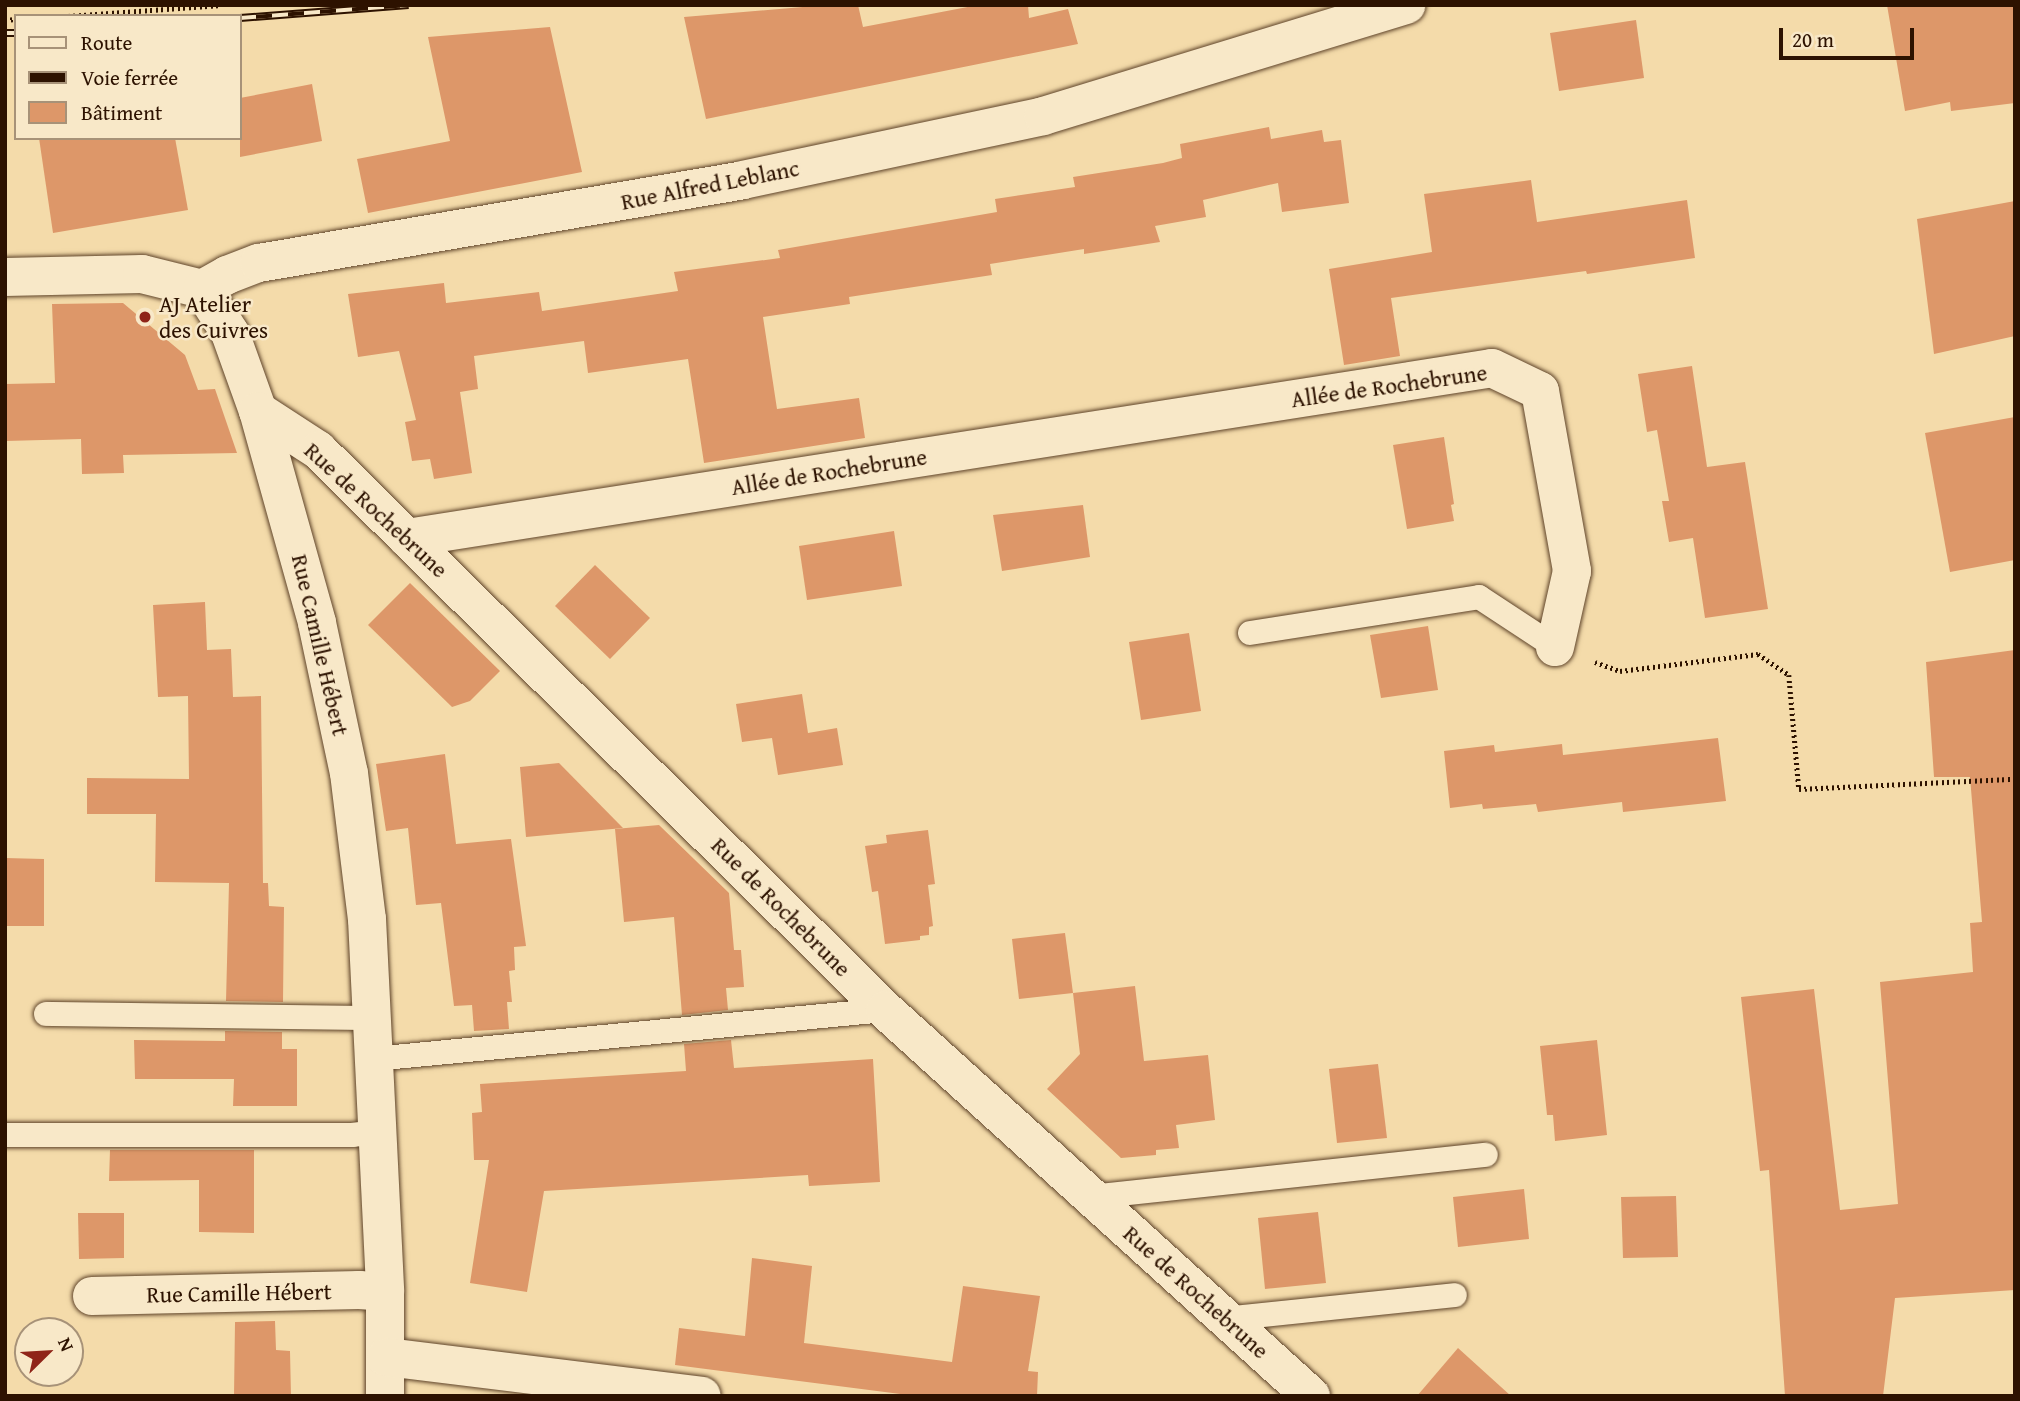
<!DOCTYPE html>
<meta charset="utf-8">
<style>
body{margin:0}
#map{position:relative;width:2020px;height:1401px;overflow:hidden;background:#f4dbaa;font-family:"Gentium Book Plus",serif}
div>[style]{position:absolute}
.building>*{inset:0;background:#dd9769}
.path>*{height:4.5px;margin-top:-2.25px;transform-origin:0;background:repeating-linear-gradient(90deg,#2d1200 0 2px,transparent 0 5.5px)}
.roads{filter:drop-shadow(0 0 2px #5f442a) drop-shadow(0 0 2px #5f442a)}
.service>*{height:24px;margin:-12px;padding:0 12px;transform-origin:12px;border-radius:12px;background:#f8e8c8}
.minor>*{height:38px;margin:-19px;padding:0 19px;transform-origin:19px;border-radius:19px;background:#f8e8c8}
.rail>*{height:8px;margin-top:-4px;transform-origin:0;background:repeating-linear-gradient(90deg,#f8e8c8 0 16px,#2d1200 0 32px);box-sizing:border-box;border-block:2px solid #2d1200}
.dots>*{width:19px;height:19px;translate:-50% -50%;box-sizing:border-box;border:4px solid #f8e8c8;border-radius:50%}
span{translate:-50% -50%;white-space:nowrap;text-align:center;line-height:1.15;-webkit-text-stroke:5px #f8e8c8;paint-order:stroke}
.street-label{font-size:23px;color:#2d1200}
.poi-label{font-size:23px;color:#2d1200}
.left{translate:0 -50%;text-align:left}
.frame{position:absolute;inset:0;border:7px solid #2d1200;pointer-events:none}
.legend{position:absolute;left:14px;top:14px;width:228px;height:126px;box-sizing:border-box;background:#f8e8c8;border:2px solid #a79278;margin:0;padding:9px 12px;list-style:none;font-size:21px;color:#2d1200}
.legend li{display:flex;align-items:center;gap:14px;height:35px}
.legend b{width:35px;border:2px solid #a79278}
.north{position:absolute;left:14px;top:1317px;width:70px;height:70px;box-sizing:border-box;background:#f8e8c8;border:2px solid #a79278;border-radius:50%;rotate:66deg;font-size:19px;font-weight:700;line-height:28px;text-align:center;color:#2d1200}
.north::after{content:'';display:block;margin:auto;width:24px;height:32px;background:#8f2418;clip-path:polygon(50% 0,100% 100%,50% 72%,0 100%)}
.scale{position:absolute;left:1779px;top:28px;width:135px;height:32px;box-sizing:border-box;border:4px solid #2d1200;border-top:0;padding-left:9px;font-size:21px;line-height:24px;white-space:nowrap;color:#2d1200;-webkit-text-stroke:5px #f8e8c8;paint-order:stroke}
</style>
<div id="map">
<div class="building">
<div style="clip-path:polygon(826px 5px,858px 5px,863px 27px,978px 5px,1028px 5px,1029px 18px,1068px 9px,1078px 44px,706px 119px,684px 17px)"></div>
<div style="clip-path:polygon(1887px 5px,2015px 5px,2015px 103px,1951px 111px,1950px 102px,1905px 111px)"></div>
<div style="clip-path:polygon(1636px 20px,1644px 78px,1559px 91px,1550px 33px)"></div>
<div style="clip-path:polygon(550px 27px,582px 172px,368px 213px,357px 159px,450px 141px,428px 37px)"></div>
<div style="clip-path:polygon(312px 84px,322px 141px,240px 157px,240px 98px)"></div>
<div style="clip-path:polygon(1269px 127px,1271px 139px,1322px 130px,1324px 142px,1341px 140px,1349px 203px,1282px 212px,1278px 183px,1203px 200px,1206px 217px,1155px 226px,1160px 242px,1084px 254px,1084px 249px,990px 264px,992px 275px,849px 297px,850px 304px,763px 317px,777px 409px,859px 398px,865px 438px,704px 463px,688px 359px,588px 373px,584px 341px,474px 356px,478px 389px,460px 392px,472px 473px,434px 479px,430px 459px,412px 461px,405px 422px,416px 420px,399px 351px,358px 357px,348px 294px,444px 283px,446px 303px,539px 292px,542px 311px,678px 291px,674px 272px,780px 258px,778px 250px,997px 212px,995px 199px,1075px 187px,1073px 177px,1163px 163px,1182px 158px,1180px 144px)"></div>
<div style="clip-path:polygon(39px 138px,175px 138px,188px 210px,53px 233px)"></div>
<div style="clip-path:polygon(1531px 180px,1537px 222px,1687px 200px,1695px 258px,1587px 274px,1586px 271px,1391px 298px,1400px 356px,1344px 365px,1329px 269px,1432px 252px,1424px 194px)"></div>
<div style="clip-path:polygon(2015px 201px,2015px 336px,1934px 354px,1917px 219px)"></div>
<div style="clip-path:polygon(123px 303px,185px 355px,198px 390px,215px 389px,237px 453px,123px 455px,124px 473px,82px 474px,81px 439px,5px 441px,5px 384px,55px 383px,52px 304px)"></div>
<div style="clip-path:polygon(1692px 366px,1707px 467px,1745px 462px,1768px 609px,1705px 618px,1693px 538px,1669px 542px,1662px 501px,1669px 501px,1657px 430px,1647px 432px,1638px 374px)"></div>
<div style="clip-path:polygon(2015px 417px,2015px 560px,1950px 572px,1925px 433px)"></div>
<div style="clip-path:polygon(1444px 437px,1454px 504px,1451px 505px,1454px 521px,1407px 529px,1393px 445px)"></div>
<div style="clip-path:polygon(1083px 505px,1090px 557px,1002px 571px,993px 515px)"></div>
<div style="clip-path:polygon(894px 531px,902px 586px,807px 600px,799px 546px)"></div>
<div style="clip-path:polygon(595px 565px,650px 618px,610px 659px,555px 606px)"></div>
<div style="clip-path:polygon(410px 583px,500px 671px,470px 701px,452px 707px,368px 625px)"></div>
<div style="clip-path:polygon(205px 602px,207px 650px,231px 649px,233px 697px,261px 696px,263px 883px,268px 883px,269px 906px,284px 907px,283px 1002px,226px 1001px,229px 883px,155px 882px,156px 814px,87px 814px,87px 778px,189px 779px,188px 696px,158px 697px,153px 605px)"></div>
<div style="clip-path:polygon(1428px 626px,1438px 690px,1381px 698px,1370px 635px)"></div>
<div style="clip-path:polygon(1189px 633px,1201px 711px,1141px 720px,1129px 642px)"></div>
<div style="clip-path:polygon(2015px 650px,2015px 1290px,1895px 1298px,1883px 1396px,1785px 1396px,1769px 1170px,1760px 1171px,1741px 997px,1814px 989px,1840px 1210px,1898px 1204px,1880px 982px,1973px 972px,1970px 923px,1982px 922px,1970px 777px,1934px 777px,1926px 662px)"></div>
<div style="clip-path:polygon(802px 694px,808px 733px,837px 728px,843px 765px,778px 775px,772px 738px,742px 742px,736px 704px)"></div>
<div style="clip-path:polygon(1718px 738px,1726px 801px,1623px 812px,1622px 802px,1538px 812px,1536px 804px,1483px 809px,1482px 804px,1450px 808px,1444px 751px,1494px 745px,1495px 752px,1562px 744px,1563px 755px)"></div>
<div style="clip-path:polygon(445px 754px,456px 844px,511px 839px,526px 946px,514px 947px,515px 970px,509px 971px,512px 1002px,507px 1002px,509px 1029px,474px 1031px,472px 1005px,454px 1006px,441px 903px,416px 905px,408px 828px,386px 831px,376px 764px)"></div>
<div style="clip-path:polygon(559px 763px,623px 828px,526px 837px,520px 767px)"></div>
<div style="clip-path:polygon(659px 825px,729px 893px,734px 950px,741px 950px,744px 987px,726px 988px,728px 1010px,682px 1015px,674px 917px,624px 922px,615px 829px)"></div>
<div style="clip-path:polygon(928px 830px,935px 884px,928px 885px,933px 926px,929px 927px,929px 935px,920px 936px,920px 940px,885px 944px,878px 891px,872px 892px,865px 846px,887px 843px,886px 835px)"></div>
<div style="clip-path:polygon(5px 858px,44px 859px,44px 926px,5px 926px)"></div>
<div style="clip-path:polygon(1065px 933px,1073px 993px,1019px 999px,1012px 939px)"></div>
<div style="clip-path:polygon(1135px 986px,1144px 1061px,1208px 1055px,1215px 1120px,1176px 1125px,1179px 1148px,1156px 1150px,1156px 1155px,1121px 1158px,1047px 1089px,1080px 1054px,1073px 993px)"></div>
<div style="clip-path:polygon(225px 1031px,282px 1032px,282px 1049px,297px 1049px,297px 1106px,233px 1106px,234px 1079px,135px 1079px,134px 1040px,225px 1041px)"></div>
<div style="clip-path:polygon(731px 1040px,734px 1068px,873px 1059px,880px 1182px,809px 1186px,808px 1175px,544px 1191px,527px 1292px,470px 1283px,489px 1160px,474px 1160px,472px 1113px,482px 1112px,480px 1084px,686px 1071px,684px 1044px)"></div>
<div style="clip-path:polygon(1597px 1040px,1607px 1135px,1555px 1141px,1553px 1115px,1547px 1115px,1540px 1046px)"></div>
<div style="clip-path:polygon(1378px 1064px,1387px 1138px,1337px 1143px,1329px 1069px)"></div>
<div style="clip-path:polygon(110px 1150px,254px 1150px,254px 1233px,199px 1232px,199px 1180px,109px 1181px)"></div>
<div style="clip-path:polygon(1524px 1189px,1529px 1239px,1458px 1247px,1453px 1197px)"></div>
<div style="clip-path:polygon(1676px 1196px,1678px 1257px,1623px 1258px,1621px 1197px)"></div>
<div style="clip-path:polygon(1318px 1212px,1326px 1283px,1265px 1289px,1258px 1218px)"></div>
<div style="clip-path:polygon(78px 1213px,124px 1213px,124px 1258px,79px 1259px)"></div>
<div style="clip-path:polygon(752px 1258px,812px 1266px,804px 1343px,952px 1362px,963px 1286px,1040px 1296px,1028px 1371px,1038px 1372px,1037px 1396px,916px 1396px,675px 1365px,679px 1328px,745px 1336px)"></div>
<div style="clip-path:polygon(275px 1321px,276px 1350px,290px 1351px,291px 1396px,234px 1396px,235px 1322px)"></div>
<div style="clip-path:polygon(1458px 1348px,1511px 1396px,1417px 1396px)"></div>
</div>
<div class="path">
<div style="left:68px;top:16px;width:154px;rotate:-4.1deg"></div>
<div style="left:5px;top:20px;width:11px;rotate:-5deg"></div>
<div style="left:1595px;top:662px;width:27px;rotate:20deg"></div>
<div style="left:1620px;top:671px;width:139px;rotate:-7deg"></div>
<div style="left:1758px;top:654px;width:37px;rotate:34deg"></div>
<div style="left:1789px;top:675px;width:114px;rotate:85deg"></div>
<div style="left:1799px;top:789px;width:216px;rotate:-2.7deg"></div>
</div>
<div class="roads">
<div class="service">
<div style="left:1250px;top:633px;width:232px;rotate:-8.9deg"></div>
<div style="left:1479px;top:597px;width:91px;rotate:33.3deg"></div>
<div style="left:46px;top:1014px;width:326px;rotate:0.7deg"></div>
<div style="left:374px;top:1059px;width:513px;rotate:-5.48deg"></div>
<div style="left:5px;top:1135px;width:347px"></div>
<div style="left:352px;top:1135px;width:24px;rotate:-7deg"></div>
<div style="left:1091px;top:1197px;width:397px;rotate:-6.1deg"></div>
<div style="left:1224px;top:1319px;width:232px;rotate:-5.9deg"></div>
</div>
<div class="minor">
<div style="left:5px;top:277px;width:137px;rotate:-1.3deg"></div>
<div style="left:142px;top:274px;width:62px;rotate:14deg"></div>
<div style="left:202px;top:289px;width:29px;rotate:-29deg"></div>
<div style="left:227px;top:275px;width:34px;rotate:-21deg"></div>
<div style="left:259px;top:263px;width:491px;rotate:-9.7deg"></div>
<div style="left:743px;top:180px;width:307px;rotate:-12deg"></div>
<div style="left:1043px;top:116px;width:380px;rotate:-17deg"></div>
<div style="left:202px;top:289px;width:52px;rotate:57.5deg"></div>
<div style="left:230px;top:333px;width:83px;rotate:70.3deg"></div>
<div style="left:258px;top:411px;width:220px;rotate:74.4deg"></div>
<div style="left:317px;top:623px;width:153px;rotate:78deg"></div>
<div style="left:349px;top:773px;width:147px;rotate:83deg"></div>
<div style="left:367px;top:919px;width:373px;rotate:87.2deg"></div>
<div style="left:385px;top:1292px;width:104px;rotate:90deg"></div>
<div style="left:258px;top:411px;width:72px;rotate:33deg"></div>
<div style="left:318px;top:450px;width:797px;rotate:44.64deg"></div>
<div style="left:885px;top:1010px;width:575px;rotate:42.18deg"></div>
<div style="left:407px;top:538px;width:1098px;rotate:-8.9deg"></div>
<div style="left:1492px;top:368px;width:53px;rotate:25.6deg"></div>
<div style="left:1540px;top:391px;width:183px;rotate:79.9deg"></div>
<div style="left:1572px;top:571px;width:78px;rotate:102.6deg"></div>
<div style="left:92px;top:1296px;width:267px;rotate:-1.3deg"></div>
<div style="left:359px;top:1290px;width:26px;rotate:4deg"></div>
<div style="left:386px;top:1357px;width:318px;rotate:7deg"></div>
</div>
</div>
<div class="rail">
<div style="left:240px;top:18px;width:169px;rotate:-4.4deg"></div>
<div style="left:5px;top:33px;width:11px"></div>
</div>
<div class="dots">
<div style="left:145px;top:317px;background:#8f2418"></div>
</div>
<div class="street-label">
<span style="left:710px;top:185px;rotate:-11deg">Rue Alfred Leblanc</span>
<span style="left:1389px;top:386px;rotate:-8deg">Allée de Rochebrune</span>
<span style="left:829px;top:472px;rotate:-9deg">Allée de Rochebrune</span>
<span style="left:376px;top:510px;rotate:43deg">Rue de Rochebrune</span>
<span style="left:320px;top:645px;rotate:77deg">Rue Camille Hébert</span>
<span style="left:781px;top:907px;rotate:45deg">Rue de Rochebrune</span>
<span style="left:1196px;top:1292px;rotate:42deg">Rue de Rochebrune</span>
<span style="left:239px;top:1293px;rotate:-1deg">Rue Camille Hébert</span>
</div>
<div class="poi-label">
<span class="left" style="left:159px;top:317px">AJ Atelier<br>des Cuivres</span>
</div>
<div class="frame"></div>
<ul class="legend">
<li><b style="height:9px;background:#f8e8c8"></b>Route</li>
<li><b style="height:9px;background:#2d1200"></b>Voie ferrée</li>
<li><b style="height:19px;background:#dd9769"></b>Bâtiment</li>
</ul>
<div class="north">N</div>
<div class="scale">20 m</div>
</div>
